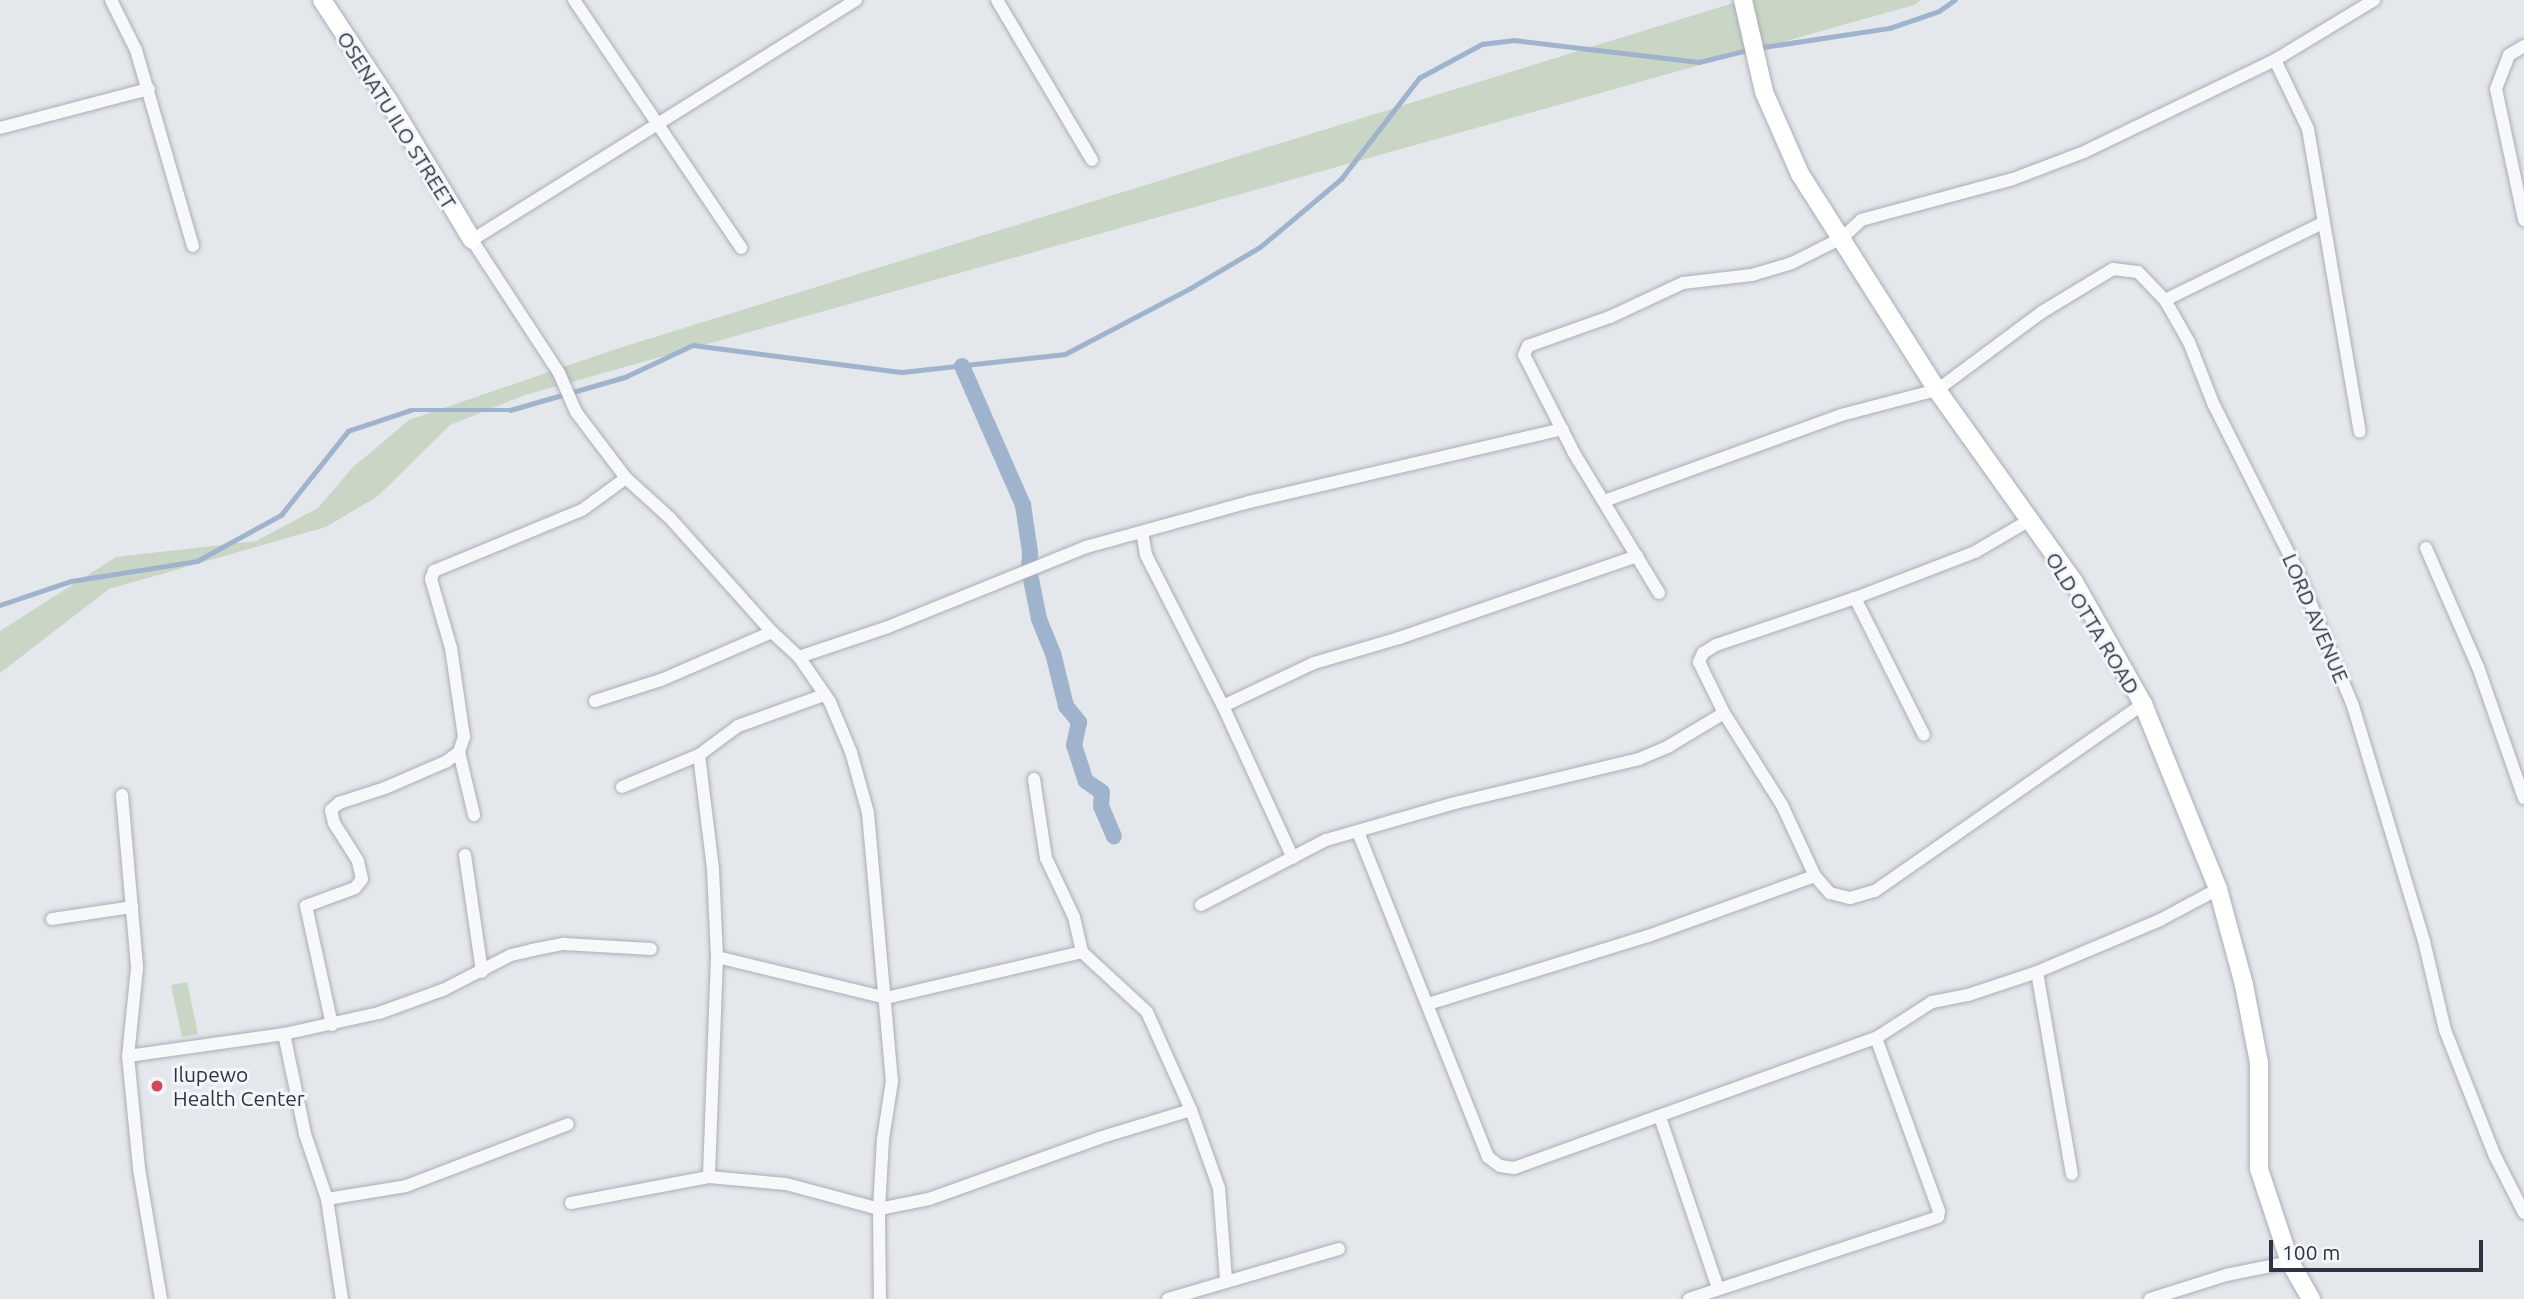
<!DOCTYPE html>
<style>
body{margin:0}
#map{position:relative;width:2524px;height:1299px;overflow:hidden;background:#e4e7ec;font-family:Ubuntu,sans-serif}
div>[style]{position:absolute}
.green>*{inset:0;background:#c9d6c5}
.stream>*{height:4.5px;margin:-2.25px;padding:0 2.25px;transform-origin:2.25px;border-radius:2.25px;background:#9fb4cc}
.canal>*{height:16px;margin:-8px;padding:0 8px;transform-origin:8px;border-radius:8px;background:#9fb4cc}
.roads{filter:drop-shadow(0 0 2px #a9aeb7) drop-shadow(0 0 2px #a9aeb7)}
.street>*{height:12px;margin:-6px;padding:0 6px;transform-origin:6px;border-radius:6px;background:#f7f8fa}
.secondary>*{height:18px;margin:-9px;padding:0 9px;transform-origin:9px;border-radius:9px;background:#fff}
.dots>*{width:19px;height:19px;translate:-50% -50%;box-sizing:border-box;border:4px solid #f4f6f9;border-radius:50%}
span{translate:-50% -50%;white-space:nowrap;text-align:center;line-height:1.15;-webkit-text-stroke:6px #f4f6f9;paint-order:stroke}
.street-label{font-size:21px;color:#2b3445}
.poi-label{font-size:21px;color:#2b3445}
.left{translate:0 -50%;text-align:left}
.scale{position:absolute;left:2269px;top:1240px;width:214px;height:32px;box-sizing:border-box;border:4px solid #2b3445;border-top:0;padding-left:9px;font-size:21px;line-height:24px;white-space:nowrap;color:#2b3445;-webkit-text-stroke:5px #f4f6f9;paint-order:stroke}
</style>
<div id="map">
<div class="green">
<div style="clip-path:polygon(1743px 0,1921px 0,1914px 5px,525px 395px,450px 425px,378px 496px,326px 527px,109px 589px,0 673px,0 631px,116px 557px,256px 541px,318px 508px,352px 468px,409px 420px,616px 349px)"></div>
<div style="clip-path:polygon(187px 982px,198px 1034px,182px 1037px,171px 985px)"></div>
</div>
<div class="stream">
<div style="left:1757px;top:48px;width:134px;rotate:-8.6deg"></div>
<div style="left:1890px;top:28px;width:52px;rotate:-19.1deg"></div>
<div style="left:1939px;top:11px;width:19px;rotate:-35deg"></div>
<div style="left:0;top:605px;width:75px;rotate:-18.7deg"></div>
<div style="left:71px;top:581px;width:128px;rotate:-9deg"></div>
<div style="left:197px;top:561px;width:96px;rotate:-28.7deg"></div>
<div style="left:281px;top:515px;width:107px;rotate:-51.4deg"></div>
<div style="left:348px;top:431px;width:66px;rotate:-18.4deg"></div>
<div style="left:411px;top:410px;width:99px"></div>
<div style="left:510px;top:410px;width:120px;rotate:-16deg"></div>
<div style="left:625px;top:377px;width:75px;rotate:-25.2deg"></div>
<div style="left:693px;top:345px;width:211px;rotate:7.4deg"></div>
<div style="left:902px;top:372px;width:164px;rotate:-6.3deg"></div>
<div style="left:1065px;top:354px;width:140px;rotate:-27.7deg"></div>
<div style="left:1189px;top:289px;width:82px;rotate:-30.6deg"></div>
<div style="left:1260px;top:247px;width:106px;rotate:-40deg"></div>
<div style="left:1341px;top:179px;width:128px;rotate:-52.3deg"></div>
<div style="left:1419px;top:78px;width:72px;rotate:-28.4deg"></div>
<div style="left:1482px;top:44px;width:32px;rotate:-7deg"></div>
<div style="left:1514px;top:40px;width:186px;rotate:6.8deg"></div>
<div style="left:1699px;top:62px;width:50px;rotate:-13.8deg"></div>
</div>
<div class="canal">
<div style="left:962px;top:366px;width:152px;rotate:66.3deg"></div>
<div style="left:1023px;top:505px;width:48px;rotate:81.5deg"></div>
<div style="left:1030px;top:552px;width:17px;rotate:93deg"></div>
<div style="left:1029px;top:569px;width:51px;rotate:78.7deg"></div>
<div style="left:1039px;top:619px;width:37px;rotate:68deg"></div>
<div style="left:1053px;top:653px;width:55px;rotate:76.2deg"></div>
<div style="left:1066px;top:706px;width:21px;rotate:51deg"></div>
<div style="left:1079px;top:722px;width:24px;rotate:102deg"></div>
<div style="left:1074px;top:745px;width:38px;rotate:72deg"></div>
<div style="left:1086px;top:781px;width:19px;rotate:35deg"></div>
<div style="left:1102px;top:792px;width:14px;rotate:94deg"></div>
<div style="left:1101px;top:806px;width:33px;rotate:67deg"></div>
</div>
<div class="roads">
<div class="street">
<div style="left:111px;top:0;width:56px;rotate:63.4deg"></div>
<div style="left:136px;top:50px;width:204px;rotate:73.8deg"></div>
<div style="left:574px;top:0;width:299px;rotate:56deg"></div>
<div style="left:856px;top:0;width:453px;rotate:148deg"></div>
<div style="left:472px;top:240px;width:159px;rotate:56.8deg"></div>
<div style="left:559px;top:373px;width:43px;rotate:66.4deg"></div>
<div style="left:576px;top:412px;width:83px;rotate:52.9deg"></div>
<div style="left:626px;top:478px;width:59px;rotate:42.3deg"></div>
<div style="left:670px;top:518px;width:153px;rotate:48.2deg"></div>
<div style="left:772px;top:632px;width:37px;rotate:43deg"></div>
<div style="left:799px;top:657px;width:55px;rotate:55.4deg"></div>
<div style="left:830px;top:702px;width:54px;rotate:67.2deg"></div>
<div style="left:851px;top:752px;width:63px;rotate:74.4deg"></div>
<div style="left:868px;top:813px;width:269px;rotate:84.9deg"></div>
<div style="left:892px;top:1081px;width:59px;rotate:98.8deg"></div>
<div style="left:883px;top:1139px;width:70px;rotate:93.3deg"></div>
<div style="left:879px;top:1209px;width:90px;rotate:89.4deg"></div>
<div style="left:997px;top:0;width:186px;rotate:59.3deg"></div>
<div style="left:2524px;top:46px;width:17px;rotate:149deg"></div>
<div style="left:2509px;top:55px;width:36px;rotate:111deg"></div>
<div style="left:2496px;top:89px;width:134px;rotate:77.9deg"></div>
<div style="left:2275px;top:60px;width:76px;rotate:64.4deg"></div>
<div style="left:2308px;top:129px;width:307px;rotate:80.3deg"></div>
<div style="left:0;top:128px;width:154px;rotate:-14.7deg"></div>
<div style="left:2165px;top:300px;width:176px;rotate:-26deg"></div>
<div style="left:1604px;top:501px;width:252px;rotate:-19.9deg"></div>
<div style="left:1841px;top:415px;width:99px;rotate:-14.6deg"></div>
<div style="left:1937px;top:390px;width:131px;rotate:-36.6deg"></div>
<div style="left:2042px;top:312px;width:83px;rotate:-31.2deg"></div>
<div style="left:2113px;top:269px;width:25px;rotate:7deg"></div>
<div style="left:2138px;top:272px;width:39px;rotate:46deg"></div>
<div style="left:2165px;top:300px;width:48px;rotate:60.3deg"></div>
<div style="left:2189px;top:342px;width:66px;rotate:68.5deg"></div>
<div style="left:2213px;top:403px;width:187px;rotate:63.3deg"></div>
<div style="left:2297px;top:570px;width:147px;rotate:67.6deg"></div>
<div style="left:2353px;top:706px;width:245px;rotate:73.2deg"></div>
<div style="left:2424px;top:941px;width:91px;rotate:76.7deg"></div>
<div style="left:2445px;top:1030px;width:136px;rotate:68.4deg"></div>
<div style="left:2495px;top:1156px;width:64px;rotate:63deg"></div>
<div style="left:2028px;top:521px;width:61px;rotate:149.7deg"></div>
<div style="left:1975px;top:552px;width:129px;rotate:159deg"></div>
<div style="left:1855px;top:598px;width:147px;rotate:161.3deg"></div>
<div style="left:1716px;top:645px;width:15px;rotate:148deg"></div>
<div style="left:1703px;top:653px;width:10px;rotate:114deg"></div>
<div style="left:1699px;top:662px;width:57px;rotate:63.9deg"></div>
<div style="left:1724px;top:713px;width:109px;rotate:57.8deg"></div>
<div style="left:1782px;top:805px;width:78px;rotate:65.1deg"></div>
<div style="left:1815px;top:876px;width:23px;rotate:49deg"></div>
<div style="left:1830px;top:893px;width:21px;rotate:14deg"></div>
<div style="left:1850px;top:898px;width:26px;rotate:-16deg"></div>
<div style="left:1875px;top:891px;width:327px;rotate:-34.9deg"></div>
<div style="left:1142px;top:532px;width:23px;rotate:80deg"></div>
<div style="left:1146px;top:555px;width:169px;rotate:63deg"></div>
<div style="left:1223px;top:706px;width:167px;rotate:65.3deg"></div>
<div style="left:2426px;top:548px;width:130px;rotate:66.4deg"></div>
<div style="left:2478px;top:667px;width:139px;rotate:70.7deg"></div>
<div style="left:1659px;top:593px;width:164px;rotate:-121.3deg"></div>
<div style="left:1574px;top:453px;width:110px;rotate:-117deg"></div>
<div style="left:1524px;top:355px;width:10px;rotate:-66deg"></div>
<div style="left:1528px;top:346px;width:87px;rotate:-19.5deg"></div>
<div style="left:1610px;top:317px;width:81px;rotate:-25deg"></div>
<div style="left:1683px;top:283px;width:69px;rotate:-6.6deg"></div>
<div style="left:1752px;top:275px;width:42px;rotate:-16.7deg"></div>
<div style="left:1792px;top:263px;width:56px;rotate:-26.6deg"></div>
<div style="left:1842px;top:238px;width:26px;rotate:-43deg"></div>
<div style="left:1861px;top:220px;width:157px;rotate:-15.1deg"></div>
<div style="left:2013px;top:179px;width:76px;rotate:-20.8deg"></div>
<div style="left:2084px;top:152px;width:212px;rotate:-25.7deg"></div>
<div style="left:2275px;top:60px;width:116px;rotate:-31.2deg"></div>
<div style="left:1855px;top:598px;width:153px;rotate:63.3deg"></div>
<div style="left:799px;top:657px;width:94px;rotate:-18.6deg"></div>
<div style="left:888px;top:627px;width:214px;rotate:-22deg"></div>
<div style="left:1086px;top:547px;width:169px;rotate:-15.4deg"></div>
<div style="left:1249px;top:502px;width:322px;rotate:-13.1deg"></div>
<div style="left:595px;top:701px;width:69px;rotate:-17.7deg"></div>
<div style="left:661px;top:680px;width:121px;rotate:-23.4deg"></div>
<div style="left:1223px;top:706px;width:101px;rotate:-25.3deg"></div>
<div style="left:1314px;top:663px;width:89px;rotate:-16.4deg"></div>
<div style="left:1399px;top:638px;width:252px;rotate:-19deg"></div>
<div style="left:459px;top:752px;width:65px;rotate:76.6deg"></div>
<div style="left:699px;top:755px;width:115px;rotate:83deg"></div>
<div style="left:713px;top:869px;width:88px;rotate:87.4deg"></div>
<div style="left:717px;top:957px;width:220px;rotate:92.1deg"></div>
<div style="left:1034px;top:779px;width:80px;rotate:81.4deg"></div>
<div style="left:1046px;top:858px;width:65px;rotate:64.6deg"></div>
<div style="left:1074px;top:917px;width:36px;rotate:77deg"></div>
<div style="left:1082px;top:952px;width:88px;rotate:42.7deg"></div>
<div style="left:1147px;top:1012px;width:107px;rotate:65.8deg"></div>
<div style="left:622px;top:787px;width:83px;rotate:-22.6deg"></div>
<div style="left:699px;top:755px;width:49px;rotate:-36.6deg"></div>
<div style="left:738px;top:726px;width:91px;rotate:-19.8deg"></div>
<div style="left:122px;top:795px;width:174px;rotate:85deg"></div>
<div style="left:137px;top:968px;width:88px;rotate:95.8deg"></div>
<div style="left:128px;top:1056px;width:114px;rotate:84.4deg"></div>
<div style="left:139px;top:1169px;width:132px;rotate:80.4deg"></div>
<div style="left:1358px;top:832px;width:350px;rotate:68.2deg"></div>
<div style="left:1488px;top:1157px;width:15px;rotate:37deg"></div>
<div style="left:1500px;top:1166px;width:14px;rotate:8deg"></div>
<div style="left:1514px;top:1168px;width:385px;rotate:-19.8deg"></div>
<div style="left:1876px;top:1038px;width:67px;rotate:-32.7deg"></div>
<div style="left:1932px;top:1002px;width:37px;rotate:-11deg"></div>
<div style="left:1968px;top:995px;width:73px;rotate:-18.4deg"></div>
<div style="left:2037px;top:972px;width:134px;rotate:-22.9deg"></div>
<div style="left:2160px;top:920px;width:66px;rotate:-28.1deg"></div>
<div style="left:465px;top:855px;width:118px;rotate:81.7deg"></div>
<div style="left:1201px;top:905px;width:141px;rotate:-27.5deg"></div>
<div style="left:1326px;top:840px;width:134px;rotate:-16deg"></div>
<div style="left:1455px;top:803px;width:189px;rotate:-13.4deg"></div>
<div style="left:1639px;top:759px;width:33px;rotate:-23deg"></div>
<div style="left:1669px;top:746px;width:64px;rotate:-31deg"></div>
<div style="left:52px;top:919px;width:81px;rotate:-8.5deg"></div>
<div style="left:717px;top:957px;width:174px;rotate:13.6deg"></div>
<div style="left:886px;top:998px;width:201px;rotate:-13.2deg"></div>
<div style="left:2037px;top:972px;width:205px;rotate:80.2deg"></div>
<div style="left:1428px;top:1004px;width:230px;rotate:-17.2deg"></div>
<div style="left:1648px;top:936px;width:177px;rotate:-19.8deg"></div>
<div style="left:332px;top:1025px;width:122px;rotate:-102.3deg"></div>
<div style="left:306px;top:906px;width:52px;rotate:-20.2deg"></div>
<div style="left:355px;top:888px;width:11px;rotate:-52deg"></div>
<div style="left:362px;top:879px;width:18px;rotate:-103deg"></div>
<div style="left:358px;top:861px;width:45px;rotate:-122.3deg"></div>
<div style="left:334px;top:823px;width:13px;rotate:-103deg"></div>
<div style="left:331px;top:810px;width:11px;rotate:-41deg"></div>
<div style="left:339px;top:803px;width:48px;rotate:-18.1deg"></div>
<div style="left:385px;top:788px;width:68px;rotate:-23.5deg"></div>
<div style="left:447px;top:761px;width:15px;rotate:-37deg"></div>
<div style="left:459px;top:752px;width:16px;rotate:-72deg"></div>
<div style="left:464px;top:737px;width:90px;rotate:-98.3deg"></div>
<div style="left:451px;top:648px;width:72px;rotate:-106.2deg"></div>
<div style="left:431px;top:579px;width:9px;rotate:-69deg"></div>
<div style="left:434px;top:571px;width:160px;rotate:-22.4deg"></div>
<div style="left:582px;top:510px;width:54px;rotate:-36deg"></div>
<div style="left:284px;top:1034px;width:102px;rotate:78.1deg"></div>
<div style="left:305px;top:1134px;width:69px;rotate:71.3deg"></div>
<div style="left:327px;top:1199px;width:101px;rotate:81.5deg"></div>
<div style="left:128px;top:1056px;width:158px;rotate:-8deg"></div>
<div style="left:284px;top:1034px;width:97px;rotate:-12.5deg"></div>
<div style="left:379px;top:1013px;width:68px;rotate:-19.8deg"></div>
<div style="left:443px;top:990px;width:76px;rotate:-27.2deg"></div>
<div style="left:511px;top:955px;width:22px;rotate:-13deg"></div>
<div style="left:532px;top:950px;width:33px;rotate:-11deg"></div>
<div style="left:564px;top:944px;width:87px;rotate:3.3deg"></div>
<div style="left:1660px;top:1117px;width:181px;rotate:71.3deg"></div>
<div style="left:327px;top:1199px;width:80px;rotate:-9.3deg"></div>
<div style="left:406px;top:1186px;width:173px;rotate:-20.9deg"></div>
<div style="left:571px;top:1203px;width:140px;rotate:-10.7deg"></div>
<div style="left:709px;top:1177px;width:77px;rotate:5.2deg"></div>
<div style="left:786px;top:1184px;width:96px;rotate:15deg"></div>
<div style="left:879px;top:1209px;width:51px;rotate:-11.3deg"></div>
<div style="left:929px;top:1199px;width:181px;rotate:-19.7deg"></div>
<div style="left:1099px;top:1138px;width:96px;rotate:-16.9deg"></div>
<div style="left:1191px;top:1110px;width:83px;rotate:70.3deg"></div>
<div style="left:1219px;top:1188px;width:92px;rotate:85.6deg"></div>
<div style="left:1168px;top:1299px;width:178px;rotate:-16.3deg"></div>
<div style="left:1689px;top:1299px;width:262px;rotate:-18.2deg"></div>
<div style="left:1938px;top:1217px;width:6px;rotate:-81deg"></div>
<div style="left:1939px;top:1211px;width:184px;rotate:-110deg"></div>
<div style="left:2150px;top:1299px;width:80px;rotate:-17.5deg"></div>
<div style="left:2226px;top:1275px;width:65px;rotate:-11.5deg"></div>
</div>
<div class="secondary">
<div style="left:322px;top:0;width:120px;rotate:56.6deg"></div>
<div style="left:388px;top:100px;width:163px;rotate:59deg"></div>
<div style="left:1743px;top:0;width:94px;rotate:77.1deg"></div>
<div style="left:1764px;top:92px;width:90px;rotate:66.3deg"></div>
<div style="left:1800px;top:174px;width:256px;rotate:57.6deg"></div>
<div style="left:1937px;top:390px;width:236px;rotate:54.5deg"></div>
<div style="left:2074px;top:582px;width:140px;rotate:60.5deg"></div>
<div style="left:2143px;top:704px;width:200px;rotate:67.9deg"></div>
<div style="left:2218px;top:889px;width:99px;rotate:74.8deg"></div>
<div style="left:2244px;top:985px;width:79px;rotate:79.1deg"></div>
<div style="left:2259px;top:1063px;width:106px;rotate:90deg"></div>
<div style="left:2259px;top:1169px;width:98px;rotate:71.6deg"></div>
<div style="left:2290px;top:1262px;width:43px;rotate:60.4deg"></div>
</div>
</div>
<div class="dots">
<div style="left:157px;top:1086px;background:#d1495b"></div>
</div>
<div class="street-label">
<span style="left:397px;top:120px;rotate:58deg">OSENATU ILO STREET</span>
<span style="left:2316px;top:618px;rotate:67deg">LORD AVENUE</span>
<span style="left:2093px;top:623px;rotate:59deg">OLD OTTA ROAD</span>
</div>
<div class="poi-label">
<span class="left" style="left:173px;top:1086px">Ilupewo<br>Health Center</span>
</div>
<div class="scale">100 m</div>
</div>
